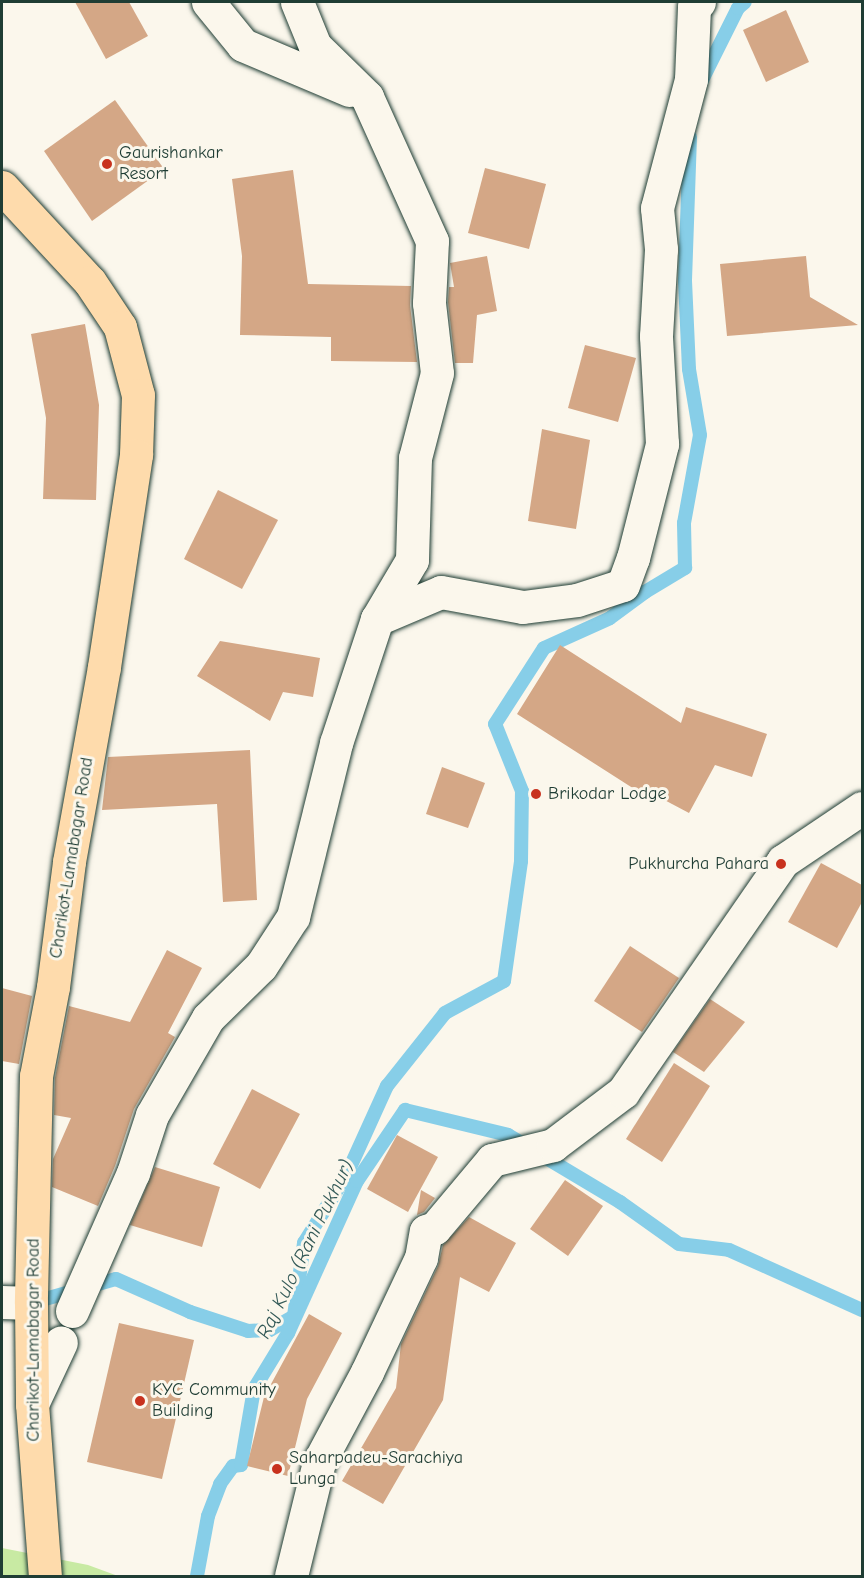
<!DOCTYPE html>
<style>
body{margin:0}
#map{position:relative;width:864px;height:1578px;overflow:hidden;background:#fbf7ec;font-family:"Comic Neue",sans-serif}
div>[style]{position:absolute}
.green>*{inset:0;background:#c8eaa3}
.stream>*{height:14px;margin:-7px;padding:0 7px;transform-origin:7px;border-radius:7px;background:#87cee8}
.building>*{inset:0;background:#d4a786}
.roads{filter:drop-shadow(0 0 2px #1f3d34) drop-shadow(0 0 2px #1f3d34)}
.minor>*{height:33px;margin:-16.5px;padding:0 16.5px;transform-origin:16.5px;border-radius:16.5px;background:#fbf7ec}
.major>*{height:33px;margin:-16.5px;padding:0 16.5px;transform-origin:16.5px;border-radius:16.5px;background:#fedbac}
.dots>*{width:16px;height:16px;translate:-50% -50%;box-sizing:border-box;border:3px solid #fbf7ec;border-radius:50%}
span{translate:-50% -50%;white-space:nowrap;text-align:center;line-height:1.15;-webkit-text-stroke:6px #fbf7ec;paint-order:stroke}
.poi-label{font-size:18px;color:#1f3d34}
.left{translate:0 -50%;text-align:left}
.right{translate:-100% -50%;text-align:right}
.street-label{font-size:18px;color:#1f3d34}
.water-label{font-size:20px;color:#345a58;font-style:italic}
.frame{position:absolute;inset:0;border:3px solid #1f3d34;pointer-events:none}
</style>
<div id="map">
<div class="green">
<div style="clip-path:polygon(2px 1548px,88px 1565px,118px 1576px,2px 1576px)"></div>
</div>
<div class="stream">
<div style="left:702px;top:80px;width:80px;rotate:-63.4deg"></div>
<div style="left:738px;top:8px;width:9px;rotate:-41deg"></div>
<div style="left:31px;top:1303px;width:88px;rotate:-15.8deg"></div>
<div style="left:116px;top:1279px;width:81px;rotate:24deg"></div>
<div style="left:190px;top:1312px;width:61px;rotate:18.1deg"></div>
<div style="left:248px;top:1331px;width:22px;rotate:-3deg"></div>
<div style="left:270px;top:1330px;width:28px;rotate:-30deg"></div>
<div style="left:294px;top:1316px;width:74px;rotate:-82.2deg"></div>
<div style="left:304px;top:1243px;width:81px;rotate:-58.1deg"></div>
<div style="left:347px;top:1174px;width:97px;rotate:-65.6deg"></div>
<div style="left:387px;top:1086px;width:93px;rotate:-51.5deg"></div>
<div style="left:445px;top:1013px;width:67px;rotate:-28.5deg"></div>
<div style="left:504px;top:981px;width:121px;rotate:-81.9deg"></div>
<div style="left:521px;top:861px;width:70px;rotate:-89.2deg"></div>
<div style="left:522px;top:791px;width:72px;rotate:-111.9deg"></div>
<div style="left:495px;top:724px;width:90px;rotate:-57.2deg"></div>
<div style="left:544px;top:648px;width:72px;rotate:-24.4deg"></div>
<div style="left:610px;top:618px;width:44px;rotate:-36.6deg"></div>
<div style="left:645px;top:592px;width:47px;rotate:-31deg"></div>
<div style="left:685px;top:568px;width:45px;rotate:-91.3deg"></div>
<div style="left:684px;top:523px;width:89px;rotate:-79.7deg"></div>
<div style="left:700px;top:435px;width:67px;rotate:-99.5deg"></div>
<div style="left:689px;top:369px;width:89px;rotate:-92.6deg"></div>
<div style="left:685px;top:280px;width:143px;rotate:-88deg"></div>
<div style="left:197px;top:1576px;width:61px;rotate:-79.6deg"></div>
<div style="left:208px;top:1516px;width:34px;rotate:-69deg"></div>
<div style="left:220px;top:1484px;width:22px;rotate:-54deg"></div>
<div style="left:233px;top:1466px;width:8px;rotate:-7deg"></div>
<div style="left:241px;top:1465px;width:77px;rotate:-80.3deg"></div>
<div style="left:254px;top:1389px;width:66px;rotate:-58.7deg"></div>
<div style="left:288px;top:1333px;width:167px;rotate:-65.6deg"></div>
<div style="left:357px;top:1181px;width:86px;rotate:-55.9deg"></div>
<div style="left:405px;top:1110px;width:106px;rotate:13.6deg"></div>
<div style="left:508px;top:1135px;width:131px;rotate:30.9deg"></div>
<div style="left:620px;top:1202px;width:72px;rotate:35.4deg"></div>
<div style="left:679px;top:1244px;width:50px;rotate:6.8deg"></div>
<div style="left:729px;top:1250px;width:146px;rotate:24.3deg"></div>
</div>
<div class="building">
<div style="clip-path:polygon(75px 2px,129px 2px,148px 36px,106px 59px)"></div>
<div style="clip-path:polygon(786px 10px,809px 62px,766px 82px,743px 30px)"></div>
<div style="clip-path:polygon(115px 100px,164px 169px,92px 221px,44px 151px)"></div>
<div style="clip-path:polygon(485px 168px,546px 184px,529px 249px,468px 233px)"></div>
<div style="clip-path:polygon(293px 170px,308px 284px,411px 286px,410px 305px,417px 362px,331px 361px,331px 337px,240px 335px,242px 256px,232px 179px)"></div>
<div style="clip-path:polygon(487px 256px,497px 311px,477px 315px,473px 363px,455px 363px,448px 302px,449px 287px,454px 287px,450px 263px)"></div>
<div style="clip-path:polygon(806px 256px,810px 297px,858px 325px,727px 336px,720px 264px)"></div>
<div style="clip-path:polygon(85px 324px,99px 405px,96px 500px,43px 499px,46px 418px,31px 334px)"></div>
<div style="clip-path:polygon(585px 345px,636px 358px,618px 422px,568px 408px)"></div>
<div style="clip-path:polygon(542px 429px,590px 440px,576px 529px,528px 521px)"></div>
<div style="clip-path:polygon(218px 490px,278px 520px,242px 589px,184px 559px)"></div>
<div style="clip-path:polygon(220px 641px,320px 658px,313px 697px,283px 692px,270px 721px,197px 676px)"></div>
<div style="clip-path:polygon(560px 645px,681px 723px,686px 707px,767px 734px,752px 777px,715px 765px,689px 813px,655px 795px,653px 801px,517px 714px)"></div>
<div style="clip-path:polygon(250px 750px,257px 900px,223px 902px,217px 804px,102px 810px,108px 757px)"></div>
<div style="clip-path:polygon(442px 767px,485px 783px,468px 828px,426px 814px)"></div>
<div style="clip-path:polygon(821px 863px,862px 885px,862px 902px,837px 948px,788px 922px)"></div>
<div style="clip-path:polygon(630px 946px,679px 978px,642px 1032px,594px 1001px)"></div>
<div style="clip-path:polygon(167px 950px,202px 968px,168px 1033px,175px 1037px,134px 1109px,115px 1166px,98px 1206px,52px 1187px,53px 1159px,71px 1118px,54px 1115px,55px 1078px,69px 1006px,130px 1022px)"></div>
<div style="clip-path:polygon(2px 988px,32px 996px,19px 1064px,2px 1061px)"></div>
<div style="clip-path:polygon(710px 999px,745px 1022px,704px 1072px,673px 1052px)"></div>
<div style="clip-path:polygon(674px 1063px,710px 1086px,662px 1162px,626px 1139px)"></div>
<div style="clip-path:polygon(252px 1089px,300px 1114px,260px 1189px,213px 1164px)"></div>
<div style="clip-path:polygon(397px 1135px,438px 1157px,408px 1212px,367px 1189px)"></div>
<div style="clip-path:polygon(155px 1167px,220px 1187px,202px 1247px,130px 1225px)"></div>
<div style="clip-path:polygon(565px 1180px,603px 1206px,568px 1256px,530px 1229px)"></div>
<div style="clip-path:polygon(421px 1190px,435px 1198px,424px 1212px,417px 1215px)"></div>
<div style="clip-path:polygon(469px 1217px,516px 1243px,489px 1292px,460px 1277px,443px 1400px,383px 1504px,342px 1481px,396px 1388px,401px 1344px,438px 1266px,443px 1245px)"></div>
<div style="clip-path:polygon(309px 1314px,342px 1333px,307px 1399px,288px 1476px,247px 1466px,264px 1397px)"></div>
<div style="clip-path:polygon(119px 1323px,194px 1340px,162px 1479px,87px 1462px)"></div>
</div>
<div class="roads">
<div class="minor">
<div style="left:208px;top:2px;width:55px;rotate:50.9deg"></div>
<div style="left:243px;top:45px;width:115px;rotate:23deg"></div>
<div style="left:297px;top:2px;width:48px;rotate:67.8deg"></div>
<div style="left:315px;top:46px;width:73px;rotate:44.4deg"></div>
<div style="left:367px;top:97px;width:158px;rotate:65.7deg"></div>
<div style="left:432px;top:241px;width:62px;rotate:92.8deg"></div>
<div style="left:429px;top:303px;width:70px;rotate:83.5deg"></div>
<div style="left:437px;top:373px;width:88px;rotate:104.5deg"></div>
<div style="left:415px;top:458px;width:102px;rotate:91.7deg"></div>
<div style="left:412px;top:560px;width:69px;rotate:120.7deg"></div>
<div style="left:2px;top:1302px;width:29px;rotate:2deg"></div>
<div style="left:72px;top:1311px;width:151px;rotate:-66.2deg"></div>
<div style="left:133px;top:1173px;width:61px;rotate:-71.9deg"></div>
<div style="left:152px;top:1115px;width:112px;rotate:-60deg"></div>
<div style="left:208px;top:1018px;width:74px;rotate:-44.5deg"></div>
<div style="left:261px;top:966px;width:59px;rotate:-56.9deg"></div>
<div style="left:293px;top:917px;width:179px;rotate:-76.1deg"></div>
<div style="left:336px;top:743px;width:131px;rotate:-71.7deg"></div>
<div style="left:377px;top:619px;width:69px;rotate:-22.9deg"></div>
<div style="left:441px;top:592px;width:83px;rotate:10.4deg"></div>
<div style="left:523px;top:607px;width:54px;rotate:-7.4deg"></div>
<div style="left:577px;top:600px;width:48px;rotate:-18.1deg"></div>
<div style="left:623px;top:585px;width:29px;rotate:-70deg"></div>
<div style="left:633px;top:558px;width:118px;rotate:-75.7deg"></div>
<div style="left:662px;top:444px;width:108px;rotate:-93.2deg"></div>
<div style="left:656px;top:336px;width:87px;rotate:-86.7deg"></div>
<div style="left:661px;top:249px;width:41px;rotate:-95.6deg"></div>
<div style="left:657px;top:208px;width:133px;rotate:-75.2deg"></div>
<div style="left:691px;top:79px;width:72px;rotate:-87.6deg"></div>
<div style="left:694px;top:7px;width:7px;rotate:-45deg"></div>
<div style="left:32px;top:1404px;width:68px;rotate:-64.9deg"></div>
<div style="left:291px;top:1576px;width:117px;rotate:-76.2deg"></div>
<div style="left:319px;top:1462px;width:102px;rotate:-61.9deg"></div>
<div style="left:367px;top:1372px;width:126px;rotate:-64.7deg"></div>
<div style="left:421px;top:1258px;width:27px;rotate:-80deg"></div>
<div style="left:426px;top:1231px;width:9px;rotate:-18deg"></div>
<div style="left:435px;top:1228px;width:89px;rotate:-50deg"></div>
<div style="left:492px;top:1160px;width:63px;rotate:-13.8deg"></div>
<div style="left:553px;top:1145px;width:88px;rotate:-37.1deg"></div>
<div style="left:623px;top:1092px;width:281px;rotate:-55.3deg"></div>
<div style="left:783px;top:861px;width:95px;rotate:-33.9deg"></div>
</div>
<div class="major">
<div style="left:2px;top:187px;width:129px;rotate:47.2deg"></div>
<div style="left:90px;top:282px;width:54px;rotate:56.3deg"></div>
<div style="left:120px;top:327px;width:70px;rotate:75.2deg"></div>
<div style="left:138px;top:395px;width:60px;rotate:91.9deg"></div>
<div style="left:136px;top:455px;width:214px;rotate:98.6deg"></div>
<div style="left:104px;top:667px;width:198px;rotate:100.2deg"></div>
<div style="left:69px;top:862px;width:126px;rotate:97.3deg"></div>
<div style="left:53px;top:987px;width:91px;rotate:100.8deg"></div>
<div style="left:36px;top:1076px;width:227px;rotate:91.3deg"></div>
<div style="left:31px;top:1303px;width:101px;rotate:89.4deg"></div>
<div style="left:32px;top:1404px;width:172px;rotate:85.7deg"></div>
</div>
</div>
<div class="dots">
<div style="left:107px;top:164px;background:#c8321e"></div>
<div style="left:536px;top:794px;background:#c8321e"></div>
<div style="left:781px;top:864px;background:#c8321e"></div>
<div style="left:140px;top:1401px;background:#c8321e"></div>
<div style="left:277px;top:1469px;background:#c8321e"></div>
</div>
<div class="poi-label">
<span class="left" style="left:119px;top:164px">Gaurishankar<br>Resort</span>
<span class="left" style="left:548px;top:794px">Brikodar Lodge</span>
<span class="right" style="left:769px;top:864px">Pukhurcha Pahara</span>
<span class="left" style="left:152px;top:1401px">KYC Community<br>Building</span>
<span class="left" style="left:289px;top:1469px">Saharpadeu-Sarachiya<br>Lunga</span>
</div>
<div class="street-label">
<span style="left:72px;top:858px;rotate:-81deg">Charikot-Lamabagar Road</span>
<span style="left:34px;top:1340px;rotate:-90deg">Charikot-Lamabagar Road</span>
</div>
<div class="water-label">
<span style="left:305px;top:1249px;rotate:-64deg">Raj Kulo (Rani Pukhur)</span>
</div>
<div class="frame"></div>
</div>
